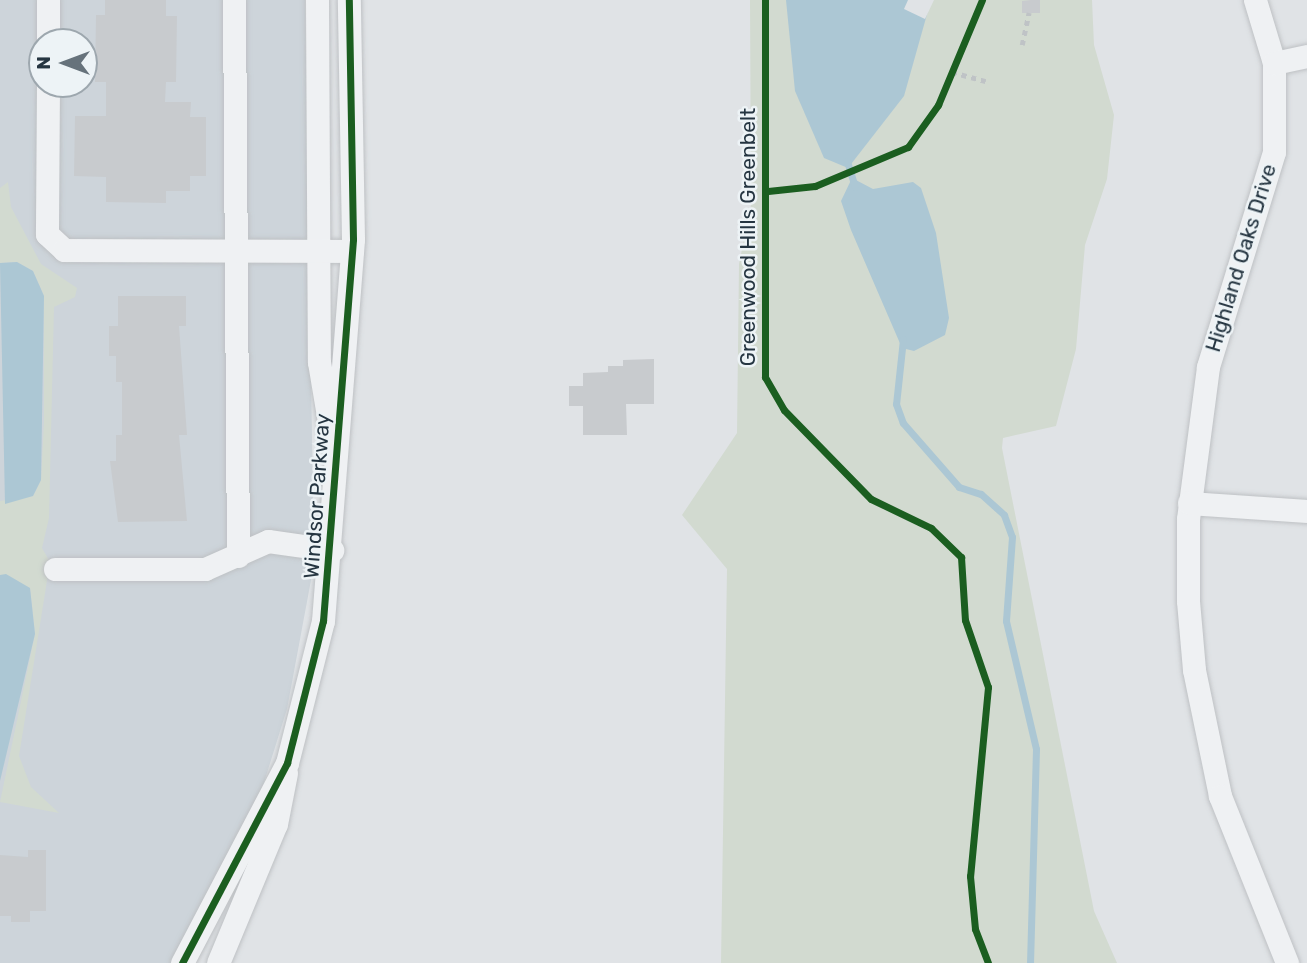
<!DOCTYPE html>
<style>
body{margin:0}
#map{position:relative;width:1307px;height:963px;overflow:hidden;background:#e0e3e6;font-family:Rubik,sans-serif}
div>[style]{position:absolute}
.built>*{inset:0;background:#cdd4da}
.green>*{inset:0;background:#d2dad0}
.water>*{inset:0;background:#acc7d4}
.pier>*{inset:0;background:#e0e3e6}
.stream>*{height:7px;margin:-3.5px;padding:0 3.5px;transform-origin:3.5px;border-radius:3.5px;background:#acc7d4}
.building>*{inset:0;background:#c8cbce}
.path>*{height:4.5px;margin-top:-2.25px;transform-origin:0;background:repeating-linear-gradient(90deg,#bfc3c6 0 5px,transparent 0 10px)}
.roads{filter:drop-shadow(0 0 2px #bec1c4) drop-shadow(0 0 2px #bec1c4)}
.minor>*{height:23px;margin:-11.5px;padding:0 11.5px;transform-origin:11.5px;border-radius:11.5px;background:#eff1f3}
.cycleway>*{height:7px;margin:-3.5px;padding:0 3.5px;transform-origin:3.5px;border-radius:3.5px;background:#1b5e20}
span{translate:-50% -50%;white-space:nowrap;text-align:center;line-height:1.15;-webkit-text-stroke:5px #edf3f6;paint-order:stroke}
.street-label{font-size:21px;color:#253541}
.north{position:absolute;left:28px;top:28px;width:70px;height:70px;box-sizing:border-box;background:#edf3f6;border:2px solid #9da7ae;border-radius:50%;rotate:270deg;font-size:19px;font-weight:700;line-height:28px;text-align:center;color:#253541}
.north::after{content:'';display:block;margin:auto;width:24px;height:32px;background:#66727b;clip-path:polygon(50% 0,100% 100%,50% 72%,0 100%)}
</style>
<div id="map">
<div class="built">
<div style="clip-path:polygon(evenodd,0 0,305px 0,314px 564px,287px 709px,261px 792px,174px 963px,0 963px,0 0,42px 42px,84px 42px,84px 84px,42px 84px,42px 42px)"></div>
</div>
<div class="green">
<div style="clip-path:polygon(750px 0,1092px 0,1094px 45px,1114px 115px,1107px 179px,1085px 245px,1076px 349px,1056px 426px,1003px 438px,1002px 448px,1094px 911px,1117px 963px,721px 963px,727px 569px,682px 515px,737px 433px,739px 264px,751px 205px)"></div>
<div style="clip-path:polygon(8px 182px,11px 207px,41px 264px,77px 288px,75px 297px,54px 307px,49px 518px,42px 548px,50px 562px,19px 756px,31px 787px,59px 813px,0 802px,35px 634px,30px 588px,0 575px,0 501px,33px 496px,41px 480px,44px 422px,44px 296px,33px 271px,17px 262px,0 263px,0 188px)"></div>
</div>
<div class="water">
<div style="clip-path:polygon(786px 0,931px 0,904px 96px,848px 168px,824px 158px,795px 91px)"></div>
<div style="clip-path:polygon(852px 178px,873px 189px,913px 182px,921px 188px,936px 233px,949px 318px,945px 335px,914px 351px,902px 348px,851px 230px,841px 201px)"></div>
<div style="clip-path:polygon(17px 262px,33px 271px,44px 296px,41px 480px,33px 496px,5px 504px,0 263px)"></div>
<div style="clip-path:polygon(6px 574px,30px 588px,35px 634px,0 781px,0 575px)"></div>
</div>
<div class="pier">
<div style="clip-path:polygon(908px 0,934px 0,925px 19px,904px 9px)"></div>
</div>
<div class="stream">
<div style="left:847px;top:161px;width:27px;rotate:73deg"></div>
<div style="left:903px;top:339px;width:65px;rotate:96.1deg"></div>
<div style="left:896px;top:404px;width:20px;rotate:70deg"></div>
<div style="left:903px;top:423px;width:85px;rotate:48.8deg"></div>
<div style="left:959px;top:487px;width:23px;rotate:18deg"></div>
<div style="left:981px;top:494px;width:31px;rotate:42deg"></div>
<div style="left:1004px;top:515px;width:23px;rotate:70deg"></div>
<div style="left:1012px;top:537px;width:84px;rotate:94.1deg"></div>
<div style="left:1006px;top:621px;width:131px;rotate:76.8deg"></div>
<div style="left:1036px;top:749px;width:214px;rotate:91.6deg"></div>
</div>
<div class="building">
<div style="clip-path:polygon(105px 0,166px 0,166px 16px,177px 16px,176px 82px,166px 82px,165px 102px,191px 102px,190px 117px,206px 117px,206px 176px,190px 176px,190px 191px,166px 191px,166px 203px,106px 202px,106px 177px,74px 176px,75px 116px,106px 116px,106px 82px,95px 82px,96px 15px,105px 15px)"></div>
<div style="clip-path:polygon(1031px 0,1040px 0,1040px 13px,1022px 13px,1022px 1px)"></div>
<div style="clip-path:polygon(118px 296px,186px 296px,186px 326px,179px 326px,187px 435px,179px 435px,187px 521px,118px 522px,110px 461px,116px 461px,116px 435px,122px 435px,122px 382px,116px 382px,116px 356px,109px 356px,109px 326px,118px 326px)"></div>
<div style="clip-path:polygon(654px 359px,654px 404px,626px 404px,627px 435px,583px 435px,583px 406px,569px 406px,569px 386px,583px 386px,583px 373px,608px 372px,608px 366px,623px 366px,623px 360px)"></div>
<div style="clip-path:polygon(28px 850px,46px 850px,46px 911px,30px 911px,30px 922px,11px 922px,11px 916px,0 916px,0 855px,28px 857px)"></div>
</div>
<div class="path">
<div style="left:1022px;top:45px;width:33px;rotate:-78deg"></div>
<div style="left:952px;top:72px;width:35px;rotate:15deg"></div>
</div>
<div class="roads">
<div class="minor">
<div style="left:234px;top:0;width:556px;rotate:89.59deg"></div>
<div style="left:317px;top:0;width:362px;rotate:89.7deg"></div>
<div style="left:319px;top:362px;width:67px;rotate:80.5deg"></div>
<div style="left:1255px;top:0;width:66px;rotate:73.2deg"></div>
<div style="left:1274px;top:63px;width:89px;rotate:90deg"></div>
<div style="left:1274px;top:152px;width:225px;rotate:107.1deg"></div>
<div style="left:1208px;top:367px;width:153px;rotate:97.5deg"></div>
<div style="left:1188px;top:519px;width:82px;rotate:90deg"></div>
<div style="left:1188px;top:601px;width:69px;rotate:85deg"></div>
<div style="left:1194px;top:670px;width:129px;rotate:78.3deg"></div>
<div style="left:1220px;top:796px;width:180px;rotate:68.1deg"></div>
<div style="left:48px;top:42px;width:42px;rotate:-90deg"></div>
<div style="left:1274px;top:63px;width:34px;rotate:-12deg"></div>
<div style="left:48px;top:84px;width:150px;rotate:90.4deg"></div>
<div style="left:47px;top:234px;width:23px;rotate:43deg"></div>
<div style="left:64px;top:250px;width:288px;rotate:0.2deg"></div>
<div style="left:1189px;top:503px;width:118px;rotate:3.9deg"></div>
<div style="left:55px;top:569px;width:150px"></div>
<div style="left:205px;top:569px;width:69px;rotate:-24deg"></div>
<div style="left:268px;top:541px;width:65px;rotate:8deg"></div>
<div style="left:182px;top:963px;width:226px;rotate:-62.3deg"></div>
<div style="left:287px;top:763px;width:146px;rotate:-75.8deg"></div>
<div style="left:323px;top:621px;width:383px;rotate:-85.5deg"></div>
<div style="left:353px;top:239px;width:239px;rotate:-91deg"></div>
<div style="left:218px;top:963px;width:151px;rotate:-67.4deg"></div>
<div style="left:276px;top:824px;width:52px;rotate:-78.9deg"></div>
</div>
</div>
<div class="cycleway">
<div style="left:765px;top:0;width:377px;rotate:90deg"></div>
<div style="left:765px;top:377px;width:38px;rotate:60deg"></div>
<div style="left:784px;top:410px;width:124px;rotate:45.7deg"></div>
<div style="left:871px;top:499px;width:67px;rotate:25.8deg"></div>
<div style="left:931px;top:528px;width:42px;rotate:44deg"></div>
<div style="left:961px;top:557px;width:63px;rotate:86.4deg"></div>
<div style="left:965px;top:620px;width:71px;rotate:71.1deg"></div>
<div style="left:988px;top:687px;width:190px;rotate:95.4deg"></div>
<div style="left:970px;top:876px;width:53px;rotate:84.6deg"></div>
<div style="left:975px;top:929px;width:36px;rotate:69deg"></div>
<div style="left:768px;top:191px;width:47px;rotate:-6.1deg"></div>
<div style="left:815px;top:186px;width:101px;rotate:-22.8deg"></div>
<div style="left:908px;top:147px;width:52px;rotate:-54.5deg"></div>
<div style="left:938px;top:105px;width:114px;rotate:-67.3deg"></div>
<div style="left:182px;top:963px;width:226px;rotate:-62.3deg"></div>
<div style="left:287px;top:763px;width:146px;rotate:-75.8deg"></div>
<div style="left:323px;top:621px;width:383px;rotate:-85.5deg"></div>
<div style="left:353px;top:239px;width:239px;rotate:-91deg"></div>
</div>
<div class="street-label">
<span style="left:748px;top:237px;rotate:-90deg">Greenwood Hills Greenbelt</span>
<span style="left:1241px;top:258px;rotate:-73deg">Highland Oaks Drive</span>
<span style="left:317px;top:496px;rotate:-86deg">Windsor Parkway</span>
</div>
<div class="north">N</div>
</div>
